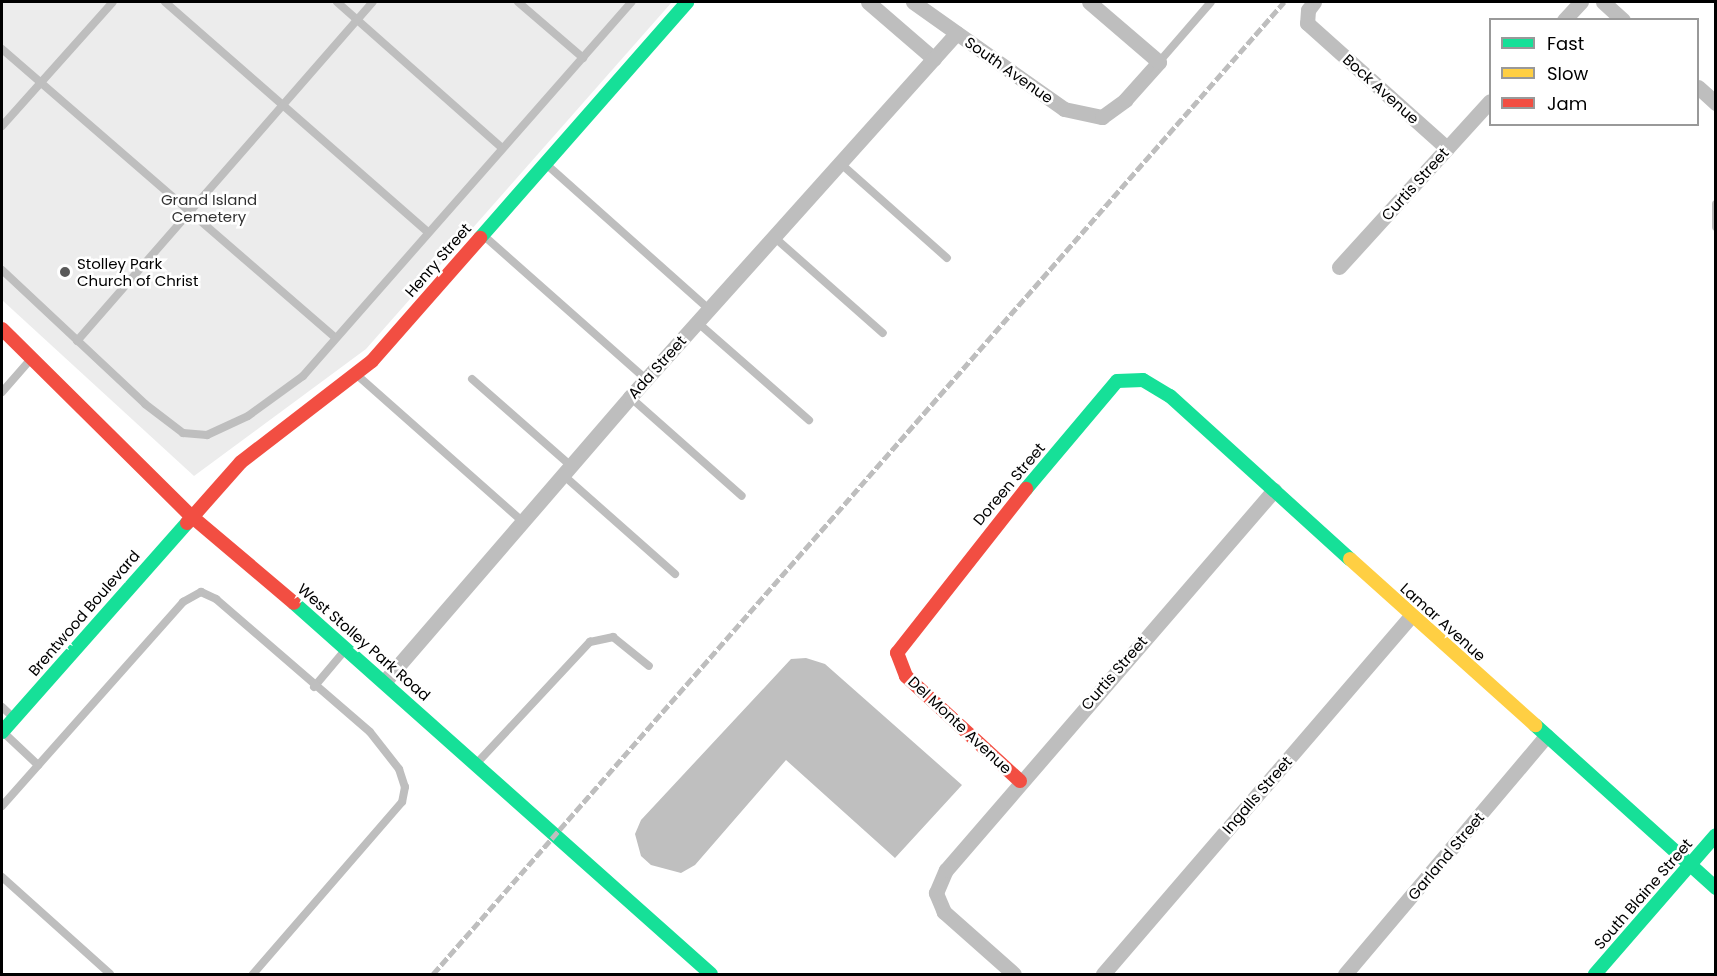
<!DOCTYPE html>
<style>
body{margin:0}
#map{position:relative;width:1717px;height:976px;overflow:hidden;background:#fff;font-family:Poppins,sans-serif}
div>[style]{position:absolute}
.green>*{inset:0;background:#ececec}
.water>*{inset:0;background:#bfbfbf}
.lane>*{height:8px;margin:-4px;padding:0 4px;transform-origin:4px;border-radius:4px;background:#bebebe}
.street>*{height:15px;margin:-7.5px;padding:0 7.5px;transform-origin:7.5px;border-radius:7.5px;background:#bebebe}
.fast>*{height:14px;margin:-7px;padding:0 7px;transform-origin:7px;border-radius:7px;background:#16e098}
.slow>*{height:14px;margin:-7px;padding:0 7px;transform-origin:7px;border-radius:7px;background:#ffcf43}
.jam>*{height:14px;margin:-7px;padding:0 7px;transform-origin:7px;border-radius:7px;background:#f24e42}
.rail>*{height:4.5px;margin-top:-2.25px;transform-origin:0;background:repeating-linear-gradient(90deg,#bebebe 0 9px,transparent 0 12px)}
.dots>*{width:16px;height:16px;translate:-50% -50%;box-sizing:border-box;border:3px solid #fff;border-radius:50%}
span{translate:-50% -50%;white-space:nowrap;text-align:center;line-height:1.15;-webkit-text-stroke:5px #fff;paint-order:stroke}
.street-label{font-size:15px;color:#000}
.park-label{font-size:15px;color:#333}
.poi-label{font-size:15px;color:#000}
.left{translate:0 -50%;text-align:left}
.frame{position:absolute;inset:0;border:3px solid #000;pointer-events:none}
.legend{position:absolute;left:1489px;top:18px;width:210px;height:108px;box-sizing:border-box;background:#fff;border:2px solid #999;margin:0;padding:8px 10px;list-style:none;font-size:18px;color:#000}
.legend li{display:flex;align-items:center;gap:12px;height:30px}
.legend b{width:30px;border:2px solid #999}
</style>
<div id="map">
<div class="green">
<div style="clip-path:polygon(2px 2px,672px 2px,366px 349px,194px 476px,2px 300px)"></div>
</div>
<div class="water">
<div style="clip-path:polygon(806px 658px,825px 664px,962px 785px,895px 858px,786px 760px,695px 865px,681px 873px,651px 865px,641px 856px,635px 834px,641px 820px,791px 659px)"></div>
</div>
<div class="lane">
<div style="left:165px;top:2px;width:349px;rotate:41.2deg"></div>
<div style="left:337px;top:2px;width:220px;rotate:41.5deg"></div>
<div style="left:518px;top:2px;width:86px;rotate:40.7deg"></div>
<div style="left:2px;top:49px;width:440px;rotate:40.9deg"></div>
<div style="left:1159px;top:62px;width:79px;rotate:-49.1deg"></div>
<div style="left:2px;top:126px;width:166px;rotate:-48.2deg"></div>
<div style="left:840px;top:163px;width:143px;rotate:41.6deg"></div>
<div style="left:546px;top:164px;width:218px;rotate:41.7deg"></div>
<div style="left:1716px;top:204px;width:23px;rotate:90deg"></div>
<div style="left:483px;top:235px;width:217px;rotate:41.5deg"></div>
<div style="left:774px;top:237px;width:145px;rotate:41.4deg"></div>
<div style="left:2px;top:270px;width:196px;rotate:43.1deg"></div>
<div style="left:145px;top:404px;width:48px;rotate:37.3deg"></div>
<div style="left:183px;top:433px;width:24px;rotate:5deg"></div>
<div style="left:207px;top:435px;width:45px;rotate:-24.9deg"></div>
<div style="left:248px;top:416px;width:68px;rotate:-36deg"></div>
<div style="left:303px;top:376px;width:498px;rotate:-48.7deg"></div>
<div style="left:697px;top:322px;width:149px;rotate:41.2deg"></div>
<div style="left:77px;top:341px;width:450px;rotate:-48.9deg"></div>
<div style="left:357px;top:375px;width:220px;rotate:41.5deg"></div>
<div style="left:472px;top:379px;width:130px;rotate:41.3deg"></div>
<div style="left:2px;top:392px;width:44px;rotate:-48.7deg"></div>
<div style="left:630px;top:397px;width:149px;rotate:41.5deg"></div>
<div style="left:562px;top:474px;width:151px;rotate:41.5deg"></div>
<div style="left:314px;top:687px;width:50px;rotate:-49.9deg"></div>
<div style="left:2px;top:707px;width:16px;rotate:43deg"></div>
<div style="left:4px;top:733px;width:47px;rotate:43.3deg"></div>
<div style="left:477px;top:763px;width:166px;rotate:-47deg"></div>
<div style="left:590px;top:642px;width:24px;rotate:-12deg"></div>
<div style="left:613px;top:637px;width:46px;rotate:38.9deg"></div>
<div style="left:2px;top:806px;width:273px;rotate:-48.4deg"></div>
<div style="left:183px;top:602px;width:21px;rotate:-29deg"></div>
<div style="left:201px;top:592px;width:17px;rotate:25deg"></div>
<div style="left:216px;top:599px;width:203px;rotate:40.8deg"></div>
<div style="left:370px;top:732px;width:47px;rotate:51.9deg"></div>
<div style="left:399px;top:769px;width:19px;rotate:72deg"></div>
<div style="left:405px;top:787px;width:15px;rotate:101deg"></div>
<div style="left:402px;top:802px;width:228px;rotate:130.9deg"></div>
<div style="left:2px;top:877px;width:145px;rotate:41.9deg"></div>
</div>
<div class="street">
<div style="left:868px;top:2px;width:87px;rotate:40.8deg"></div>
<div style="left:913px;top:2px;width:185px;rotate:35.3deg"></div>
<div style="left:1064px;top:109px;width:39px;rotate:12deg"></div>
<div style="left:1102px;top:117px;width:29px;rotate:-36deg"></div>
<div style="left:1125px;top:100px;width:51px;rotate:-48.2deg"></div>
<div style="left:1159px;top:62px;width:92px;rotate:-139.4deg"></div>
<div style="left:1314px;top:2px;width:10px;rotate:127deg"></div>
<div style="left:1308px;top:10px;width:13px;rotate:94deg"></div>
<div style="left:1307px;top:23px;width:188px;rotate:41.8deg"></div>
<div style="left:1603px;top:2px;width:27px;rotate:42deg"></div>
<div style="left:1564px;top:20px;width:25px;rotate:-47deg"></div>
<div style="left:1698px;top:87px;width:24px;rotate:42deg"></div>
<div style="left:1339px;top:267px;width:224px;rotate:-47.7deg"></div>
<div style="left:385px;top:681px;width:375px;rotate:-49.2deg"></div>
<div style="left:630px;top:397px;width:489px;rotate:-48.1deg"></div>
<div style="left:1014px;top:974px;width:94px;rotate:-138.5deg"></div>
<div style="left:944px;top:912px;width:21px;rotate:-113deg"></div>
<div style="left:936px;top:893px;width:25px;rotate:-67deg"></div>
<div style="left:946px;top:870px;width:502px;rotate:-49.2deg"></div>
<div style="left:1103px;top:974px;width:472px;rotate:-49.3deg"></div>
<div style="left:1345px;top:974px;width:312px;rotate:-49.8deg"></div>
</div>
<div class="fast">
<div style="left:480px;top:238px;width:314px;rotate:-48.7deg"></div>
<div style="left:1026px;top:489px;width:141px;rotate:-49.9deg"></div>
<div style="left:1117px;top:381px;width:26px;rotate:-2deg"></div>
<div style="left:1143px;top:380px;width:31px;rotate:31deg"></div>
<div style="left:1170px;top:396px;width:243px;rotate:42.2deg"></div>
<div style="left:294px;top:603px;width:558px;rotate:41.66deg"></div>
<div style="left:1535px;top:725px;width:244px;rotate:42deg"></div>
<div style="left:2px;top:732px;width:279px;rotate:-48.5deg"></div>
<div style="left:1595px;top:974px;width:184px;rotate:-49deg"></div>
</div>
<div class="slow">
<div style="left:1350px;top:559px;width:249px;rotate:41.9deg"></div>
</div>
<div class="jam">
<div style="left:2px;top:329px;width:264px;rotate:44.7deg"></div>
<div style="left:190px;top:515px;width:136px;rotate:40.2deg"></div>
<div style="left:187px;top:523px;width:81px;rotate:-48.5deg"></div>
<div style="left:241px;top:462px;width:165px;rotate:-37.6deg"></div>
<div style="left:372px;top:361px;width:164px;rotate:-48.7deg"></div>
<div style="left:1020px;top:781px;width:155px;rotate:-137.4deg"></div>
<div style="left:906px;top:676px;width:25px;rotate:-111deg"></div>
<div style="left:897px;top:653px;width:209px;rotate:-51.8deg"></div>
</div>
<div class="rail">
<div style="left:433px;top:974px;width:1292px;rotate:-48.8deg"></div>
</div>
<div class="dots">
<div style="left:65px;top:272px;background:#595959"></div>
</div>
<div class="street-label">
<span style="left:1009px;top:70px;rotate:35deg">South Avenue</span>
<span style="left:1381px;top:89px;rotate:42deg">Bock Avenue</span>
<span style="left:1415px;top:184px;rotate:-48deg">Curtis Street</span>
<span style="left:438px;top:260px;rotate:-49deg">Henry Street</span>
<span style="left:657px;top:367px;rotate:-48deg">Ada Street</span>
<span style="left:1009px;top:484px;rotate:-50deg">Doreen Street</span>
<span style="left:84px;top:613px;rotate:-49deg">Brentwood Boulevard</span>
<span style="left:1443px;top:622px;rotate:42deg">Lamar Avenue</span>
<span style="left:364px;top:642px;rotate:41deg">West Stolley Park Road</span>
<span style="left:1114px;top:673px;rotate:-49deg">Curtis Street</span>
<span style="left:960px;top:725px;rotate:43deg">Del Monte Avenue</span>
<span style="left:1257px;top:795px;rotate:-49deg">Ingalls Street</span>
<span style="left:1446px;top:856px;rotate:-50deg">Garland Street</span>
<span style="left:1643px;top:894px;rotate:-49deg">South Blaine Street</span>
</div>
<div class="park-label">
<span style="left:209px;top:208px">Grand Island<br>Cemetery</span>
</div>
<div class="poi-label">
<span class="left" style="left:77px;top:272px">Stolley Park<br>Church of Christ</span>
</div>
<div class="frame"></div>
<ul class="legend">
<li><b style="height:8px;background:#16e098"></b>Fast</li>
<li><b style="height:8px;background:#ffcf43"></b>Slow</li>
<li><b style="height:8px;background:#f24e42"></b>Jam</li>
</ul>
</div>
